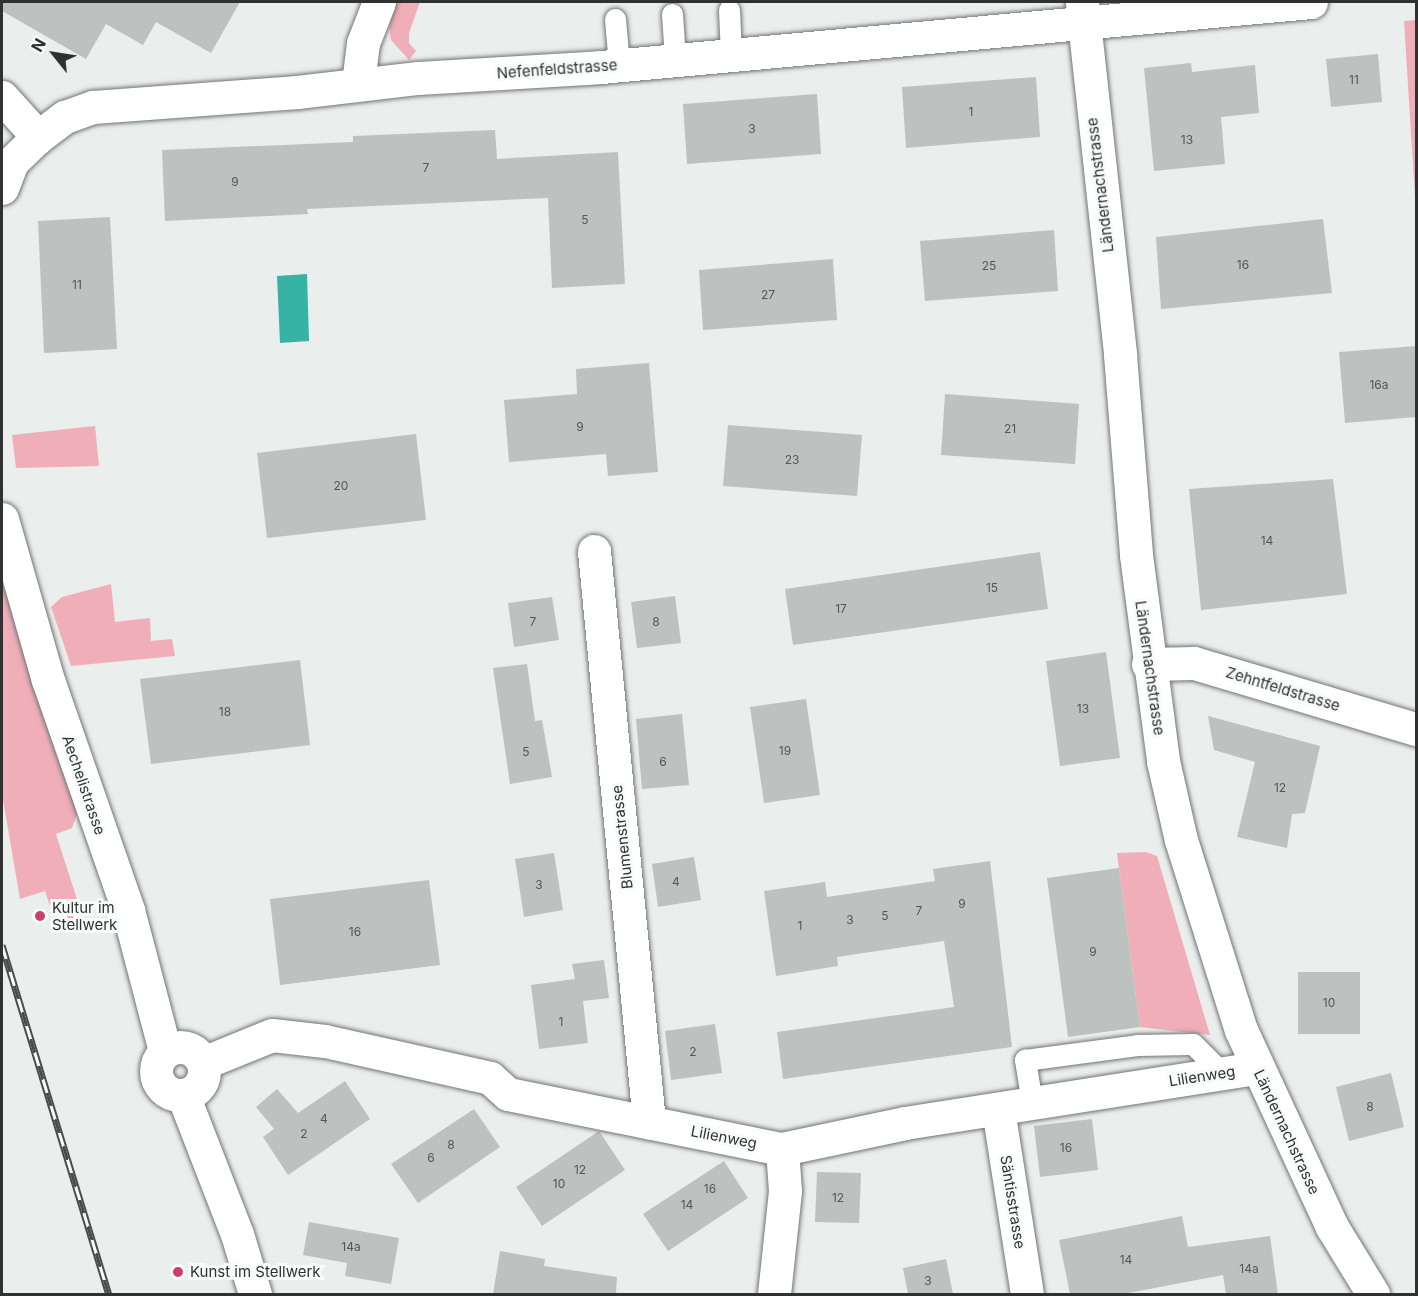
<!DOCTYPE html>
<meta charset="utf-8">
<style>
body{margin:0}
#map{position:relative;width:1418px;height:1296px;overflow:hidden;background:#eaeeed;font-family:Inter,sans-serif}
div>[style]{position:absolute}
.green>*{inset:0;background:#f0aeb9}
.water>*{inset:0;background:#36b3a5}
.building>*{inset:0;background:#bdc1c0}
.roads{filter:drop-shadow(0 0 2px #717574) drop-shadow(0 0 2px #717574)}
.service>*{height:21px;margin:-10.5px;padding:0 10.5px;transform-origin:10.5px;border-radius:10.5px;background:#fff}
.minor>*{height:33px;margin:-16.5px;padding:0 16.5px;transform-origin:16.5px;border-radius:16.5px;background:#fff}
.minor>.ring{margin:-16.5px;padding:0;box-sizing:content-box;background:none;border:33px solid #fff;border-radius:50%}
.rail>*{height:7px;margin-top:-3.5px;transform-origin:0;background:repeating-linear-gradient(90deg,#f7fcfb 0 14px,#4a4c4c 0 28px);box-sizing:border-box;border-block:2px solid #4a4c4c}
.dots>*{width:16px;height:16px;translate:-50% -50%;box-sizing:border-box;border:3px solid #f7fcfb;border-radius:50%}
span{translate:-50% -50%;white-space:nowrap;text-align:center;line-height:1.15;-webkit-text-stroke:6px #f7fcfb;paint-order:stroke}
.number-label{font-size:12px;color:#535656}
.number-label span{-webkit-text-stroke-width:0}
.street-label{font-size:15px;color:#303232}
.poi-label{font-size:15px;color:#303232}
.left{translate:0 -50%;text-align:left}
.frame{position:absolute;inset:0;border:3px solid #303232;pointer-events:none}
.north{position:absolute;left:24px;top:24px;width:60px;height:60px;-webkit-text-stroke:4px #f7fcfb;paint-order:stroke;rotate:300deg;font-size:16px;font-weight:700;line-height:24px;text-align:center;color:#303232}
.north::after{content:'';display:block;margin:auto;width:21px;height:27px;background:#303232;clip-path:polygon(50% 0,100% 100%,50% 72%,0 100%)}
</style>
<div id="map">
<div class="green">
<div style="clip-path:polygon(394px 2px,420px 2px,409px 33px,409px 43px,416px 51px,409px 60px,391px 40px,389px 27px)"></div>
<div style="clip-path:polygon(1416px 20px,1416px 213px,1404px 21px)"></div>
<div style="clip-path:polygon(95px 426px,99px 466px,16px 468px,12px 435px)"></div>
<div style="clip-path:polygon(2px 581px,78px 811px,72px 828px,56px 834px,85px 924px,59px 933px,45px 891px,20px 899px,2px 794px)"></div>
<div style="clip-path:polygon(111px 584px,115px 622px,150px 618px,151px 641px,172px 639px,175px 656px,71px 666px,51px 607px,62px 597px)"></div>
<div style="clip-path:polygon(1146px 852px,1157px 856px,1210px 1035px,1140px 1027px,1117px 853px)"></div>
</div>
<div class="water">
<div style="clip-path:polygon(307px 274px,309px 341px,280px 343px,277px 276px)"></div>
</div>
<div class="building">
<div style="clip-path:polygon(2px 2px,240px 2px,211px 53px,156px 22px,143px 45px,106px 24px,86px 59px,2px 11px)"></div>
<div style="clip-path:polygon(1378px 54px,1382px 102px,1331px 107px,1326px 59px)"></div>
<div style="clip-path:polygon(1191px 63px,1192px 72px,1255px 65px,1259px 113px,1221px 117px,1225px 164px,1154px 171px,1144px 68px)"></div>
<div style="clip-path:polygon(1036px 77px,1040px 137px,906px 148px,902px 87px)"></div>
<div style="clip-path:polygon(817px 94px,821px 154px,687px 164px,683px 104px)"></div>
<div style="clip-path:polygon(495px 130px,497px 159px,618px 152px,625px 284px,552px 288px,548px 198px,307px 209px,308px 214px,165px 221px,162px 150px,353px 142px,353px 136px)"></div>
<div style="clip-path:polygon(110px 217px,117px 349px,44px 353px,38px 221px)"></div>
<div style="clip-path:polygon(1323px 219px,1332px 293px,1161px 309px,1156px 237px)"></div>
<div style="clip-path:polygon(1054px 230px,1058px 291px,925px 301px,920px 241px)"></div>
<div style="clip-path:polygon(833px 259px,837px 320px,703px 330px,699px 270px)"></div>
<div style="clip-path:polygon(1416px 346px,1416px 417px,1345px 423px,1339px 352px)"></div>
<div style="clip-path:polygon(649px 363px,658px 472px,608px 476px,606px 454px,509px 462px,504px 400px,577px 394px,576px 369px)"></div>
<div style="clip-path:polygon(945px 394px,1079px 404px,1075px 464px,941px 455px)"></div>
<div style="clip-path:polygon(728px 425px,862px 435px,857px 496px,723px 486px)"></div>
<div style="clip-path:polygon(416px 434px,426px 520px,267px 538px,257px 453px)"></div>
<div style="clip-path:polygon(1333px 479px,1347px 594px,1201px 610px,1189px 489px)"></div>
<div style="clip-path:polygon(1040px 552px,1048px 609px,793px 645px,785px 589px)"></div>
<div style="clip-path:polygon(675px 596px,681px 643px,637px 648px,631px 602px)"></div>
<div style="clip-path:polygon(552px 597px,559px 640px,514px 647px,508px 603px)"></div>
<div style="clip-path:polygon(1106px 652px,1120px 758px,1060px 766px,1046px 661px)"></div>
<div style="clip-path:polygon(300px 660px,310px 745px,151px 764px,140px 679px)"></div>
<div style="clip-path:polygon(527px 664px,535px 721px,542px 720px,552px 777px,510px 784px,493px 668px)"></div>
<div style="clip-path:polygon(806px 699px,820px 795px,764px 803px,750px 707px)"></div>
<div style="clip-path:polygon(682px 714px,689px 785px,642px 789px,636px 719px)"></div>
<div style="clip-path:polygon(1208px 716px,1320px 746px,1305px 813px,1292px 814px,1287px 848px,1237px 837px,1255px 762px,1214px 750px)"></div>
<div style="clip-path:polygon(554px 853px,563px 910px,524px 917px,515px 859px)"></div>
<div style="clip-path:polygon(694px 857px,701px 900px,658px 907px,652px 864px)"></div>
<div style="clip-path:polygon(990px 861px,1012px 1047px,783px 1079px,777px 1032px,954px 1007px,944px 941px,837px 957px,838px 966px,776px 976px,764px 891px,825px 882px,827px 897px,935px 881px,933px 869px)"></div>
<div style="clip-path:polygon(1119px 868px,1140px 1027px,1068px 1037px,1047px 878px)"></div>
<div style="clip-path:polygon(429px 880px,440px 965px,280px 985px,270px 899px)"></div>
<div style="clip-path:polygon(604px 960px,609px 998px,583px 1001px,588px 1043px,539px 1049px,531px 985px,575px 979px,572px 964px)"></div>
<div style="clip-path:polygon(1298px 972px,1360px 972px,1360px 1034px,1298px 1034px)"></div>
<div style="clip-path:polygon(715px 1024px,722px 1073px,671px 1080px,665px 1031px)"></div>
<div style="clip-path:polygon(1391px 1073px,1404px 1127px,1349px 1141px,1336px 1087px)"></div>
<div style="clip-path:polygon(345px 1081px,370px 1119px,288px 1175px,263px 1137px,274px 1129px,256px 1107px,277px 1089px,298px 1113px)"></div>
<div style="clip-path:polygon(474px 1109px,500px 1147px,418px 1203px,391px 1164px)"></div>
<div style="clip-path:polygon(1092px 1119px,1098px 1170px,1040px 1177px,1034px 1126px)"></div>
<div style="clip-path:polygon(599px 1131px,625px 1170px,542px 1226px,516px 1187px)"></div>
<div style="clip-path:polygon(724px 1161px,748px 1198px,668px 1251px,643px 1214px)"></div>
<div style="clip-path:polygon(817px 1172px,861px 1173px,859px 1223px,815px 1222px)"></div>
<div style="clip-path:polygon(1182px 1216px,1188px 1247px,1270px 1236px,1278px 1294px,1226px 1294px,1223px 1275px,1123px 1294px,1070px 1294px,1059px 1240px)"></div>
<div style="clip-path:polygon(309px 1222px,399px 1238px,391px 1284px,345px 1276px,347px 1263px,303px 1255px)"></div>
<div style="clip-path:polygon(500px 1251px,545px 1259px,544px 1266px,617px 1277px,616px 1294px,493px 1294px)"></div>
<div style="clip-path:polygon(946px 1259px,953px 1294px,908px 1294px,903px 1268px)"></div>
</div>
<div class="roads">
<div class="service">
<div style="left:729px;top:10px;width:44px;rotate:87.4deg"></div>
<div style="left:672px;top:14px;width:45px;rotate:86.2deg"></div>
<div style="left:615px;top:19px;width:46px;rotate:85deg"></div>
<div style="left:1032px;top:1103px;width:44px;rotate:-99.2deg"></div>
<div style="left:1025px;top:1060px;width:113px;rotate:-7.6deg"></div>
<div style="left:1137px;top:1045px;width:56px;rotate:-1deg"></div>
<div style="left:1193px;top:1044px;width:41px;rotate:45deg"></div>
</div>
<div class="minor">
<div style="left:1082px;top:3px;width:354px;rotate:83.8deg"></div>
<div style="left:1120px;top:355px;width:201px;rotate:85.4deg"></div>
<div style="left:1136px;top:555px;width:208px;rotate:82.5deg"></div>
<div style="left:1163px;top:761px;width:81px;rotate:77.2deg"></div>
<div style="left:1181px;top:840px;width:199px;rotate:72.5deg"></div>
<div style="left:1241px;top:1030px;width:217px;rotate:65.2deg"></div>
<div style="left:1332px;top:1227px;width:79px;rotate:58.5deg"></div>
<div style="left:358px;top:83px;width:40px;rotate:-82.9deg"></div>
<div style="left:363px;top:43px;width:44px;rotate:-68.7deg"></div>
<div style="left:2px;top:97px;width:54px;rotate:48deg"></div>
<div style="left:2px;top:188px;width:28px;rotate:-69deg"></div>
<div style="left:12px;top:162px;width:36px;rotate:-44deg"></div>
<div style="left:38px;top:137px;width:34px;rotate:-37deg"></div>
<div style="left:65px;top:117px;width:30px;rotate:-20deg"></div>
<div style="left:93px;top:107px;width:205px;rotate:-4.2deg"></div>
<div style="left:297px;top:92px;width:122px;rotate:-6.6deg"></div>
<div style="left:418px;top:78px;width:183px;rotate:-3.4deg"></div>
<div style="left:601px;top:67px;width:713px;rotate:-5.23deg"></div>
<div style="left:2px;top:519px;width:167px;rotate:74.1deg"></div>
<div style="left:48px;top:680px;width:244px;rotate:70.8deg"></div>
<div style="left:128px;top:910px;width:146px;rotate:75.3deg"></div>
<div style="left:594px;top:551px;width:574px;rotate:84.5deg"></div>
<div style="left:1148px;top:664px;width:46px;rotate:-1.2deg"></div>
<div style="left:1194px;top:663px;width:232px;rotate:16.6deg"></div>
<div class="ring" style="left:156px;top:1047px;width:15px;height:15px"></div>
<div style="left:203px;top:1063px;width:74px;rotate:-22.1deg"></div>
<div style="left:272px;top:1035px;width:53px;rotate:6.5deg"></div>
<div style="left:325px;top:1041px;width:169px;rotate:12.6deg"></div>
<div style="left:490px;top:1078px;width:24px;rotate:42deg"></div>
<div style="left:508px;top:1094px;width:279px;rotate:11.4deg"></div>
<div style="left:782px;top:1149px;width:126px;rotate:-11.9deg"></div>
<div style="left:905px;top:1123px;width:355px;rotate:-8.9deg"></div>
<div style="left:183px;top:1095px;width:149px;rotate:68.8deg"></div>
<div style="left:237px;top:1234px;width:63px;rotate:73.3deg"></div>
<div style="left:998px;top:1109px;width:187px;rotate:81.1deg"></div>
<div style="left:774px;top:1294px;width:104px;rotate:-83.9deg"></div>
<div style="left:785px;top:1191px;width:42px;rotate:-94.1deg"></div>
</div>
</div>
<div class="rail">
<div style="left:2px;top:945px;width:365px;rotate:73deg"></div>
</div>
<div class="dots">
<div style="left:40px;top:916px;background:#cd3f68"></div>
<div style="left:178px;top:1272px;background:#cd3f68"></div>
</div>
<div class="number-label">
<span style="left:1354px;top:80px">11</span>
<span style="left:971px;top:112px">1</span>
<span style="left:752px;top:129px">3</span>
<span style="left:1187px;top:140px">13</span>
<span style="left:426px;top:168px">7</span>
<span style="left:235px;top:182px">9</span>
<span style="left:585px;top:220px">5</span>
<span style="left:1243px;top:265px">16</span>
<span style="left:989px;top:266px">25</span>
<span style="left:77px;top:285px">11</span>
<span style="left:768px;top:295px">27</span>
<span style="left:1379px;top:385px">16a</span>
<span style="left:580px;top:427px">9</span>
<span style="left:1010px;top:429px">21</span>
<span style="left:792px;top:460px">23</span>
<span style="left:341px;top:486px">20</span>
<span style="left:1267px;top:541px">14</span>
<span style="left:992px;top:588px">15</span>
<span style="left:841px;top:609px">17</span>
<span style="left:533px;top:622px">7</span>
<span style="left:656px;top:622px">8</span>
<span style="left:1083px;top:709px">13</span>
<span style="left:225px;top:712px">18</span>
<span style="left:785px;top:751px">19</span>
<span style="left:526px;top:752px">5</span>
<span style="left:663px;top:762px">6</span>
<span style="left:1280px;top:788px">12</span>
<span style="left:676px;top:882px">4</span>
<span style="left:539px;top:885px">3</span>
<span style="left:962px;top:904px">9</span>
<span style="left:919px;top:911px">7</span>
<span style="left:885px;top:916px">5</span>
<span style="left:850px;top:920px">3</span>
<span style="left:800px;top:926px">1</span>
<span style="left:355px;top:932px">16</span>
<span style="left:1093px;top:952px">9</span>
<span style="left:1329px;top:1003px">10</span>
<span style="left:561px;top:1022px">1</span>
<span style="left:693px;top:1052px">2</span>
<span style="left:1370px;top:1107px">8</span>
<span style="left:324px;top:1119px">4</span>
<span style="left:304px;top:1134px">2</span>
<span style="left:451px;top:1145px">8</span>
<span style="left:1066px;top:1148px">16</span>
<span style="left:431px;top:1158px">6</span>
<span style="left:580px;top:1170px">12</span>
<span style="left:559px;top:1184px">10</span>
<span style="left:710px;top:1189px">16</span>
<span style="left:838px;top:1198px">12</span>
<span style="left:687px;top:1205px">14</span>
<span style="left:351px;top:1247px">14a</span>
<span style="left:1126px;top:1260px">14</span>
<span style="left:1249px;top:1269px">14a</span>
<span style="left:928px;top:1281px">3</span>
</div>
<div class="street-label">
<span style="left:557px;top:69px;rotate:-4deg">Nefenfeldstrasse</span>
<span style="left:1100px;top:185px;rotate:-97deg">Ländernachstrasse</span>
<span style="left:1150px;top:668px;rotate:82deg">Ländernachstrasse</span>
<span style="left:1283px;top:689px;rotate:17deg">Zehntfeldstrasse</span>
<span style="left:84px;top:785px;rotate:71deg">Aechelistrasse</span>
<span style="left:622px;top:837px;rotate:-96deg">Blumenstrasse</span>
<span style="left:1202px;top:1076px;rotate:-9deg">Lilienweg</span>
<span style="left:1287px;top:1132px;rotate:65deg">Ländernachstrasse</span>
<span style="left:724px;top:1137px;rotate:11deg">Lilienweg</span>
<span style="left:1013px;top:1202px;rotate:81deg">Säntisstrasse</span>
</div>
<div class="poi-label">
<span class="left" style="left:52px;top:916px">Kultur im<br>Stellwerk</span>
<span class="left" style="left:190px;top:1272px">Kunst im Stellwerk</span>
</div>
<div class="frame"></div>
<div class="north">N</div>
</div>
